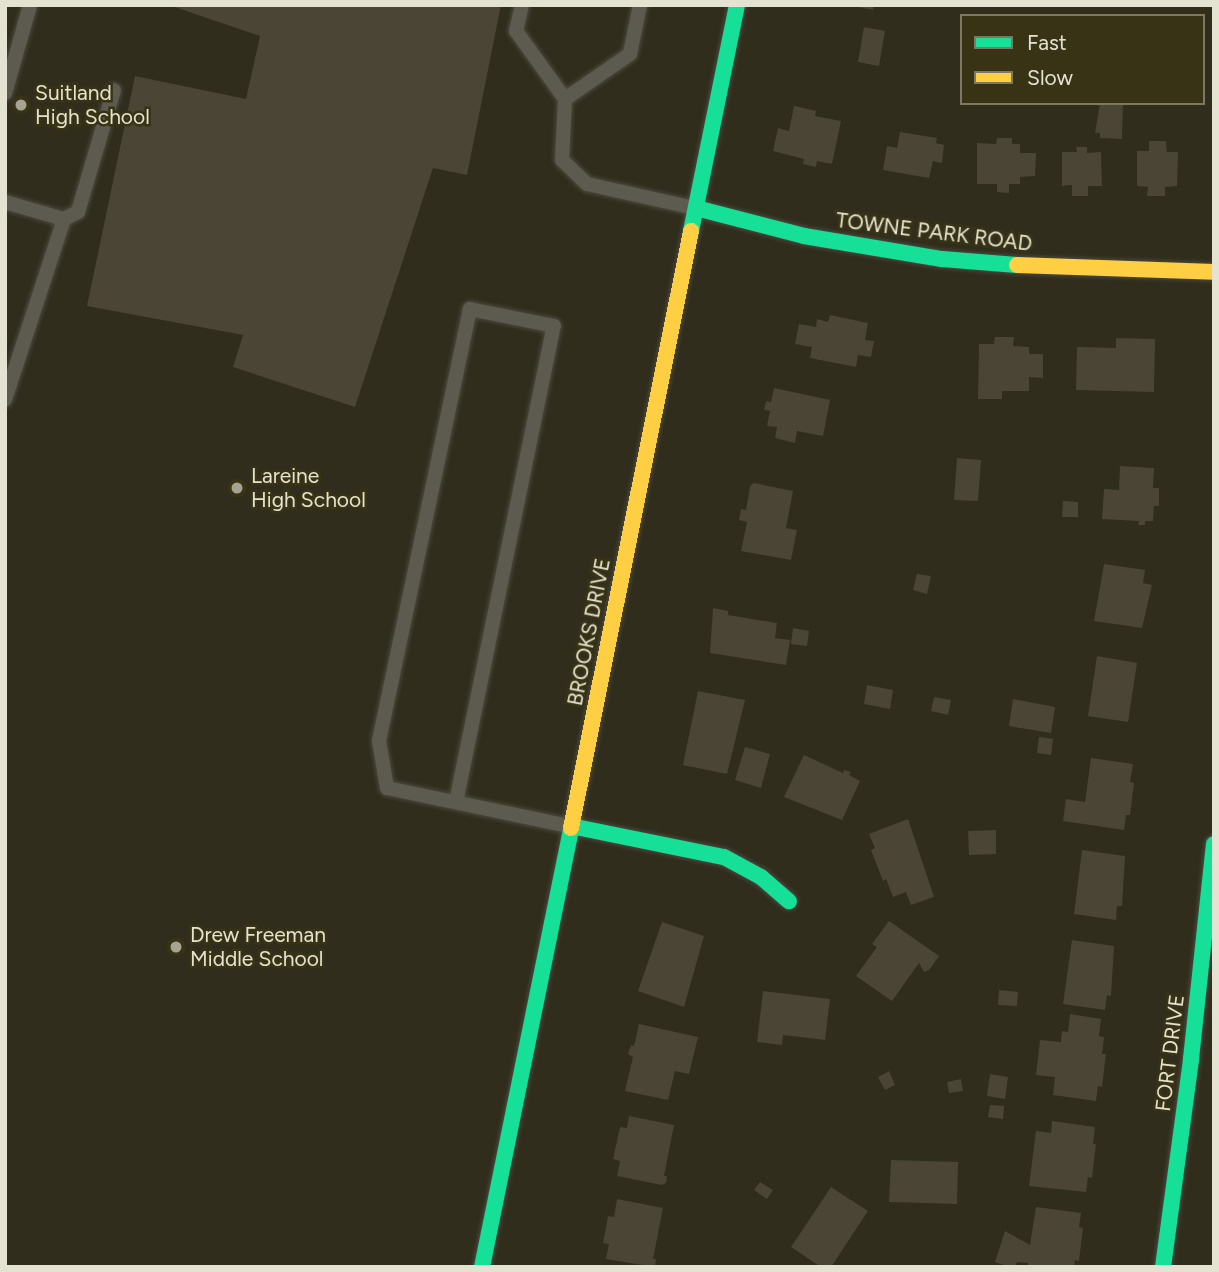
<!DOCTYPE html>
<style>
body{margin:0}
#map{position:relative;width:1219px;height:1272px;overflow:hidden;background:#302d1d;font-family:Figtree,sans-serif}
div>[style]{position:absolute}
.building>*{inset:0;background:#4a4535}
.roads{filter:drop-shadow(0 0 2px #4c4a3d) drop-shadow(0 0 2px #4c4a3d)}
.lane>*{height:14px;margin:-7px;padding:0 7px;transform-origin:7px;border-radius:7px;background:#5d5b4f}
.fast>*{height:16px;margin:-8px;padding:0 8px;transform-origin:8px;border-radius:8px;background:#16e098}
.slow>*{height:16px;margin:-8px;padding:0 8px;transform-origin:8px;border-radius:8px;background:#ffcf43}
.dots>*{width:19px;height:19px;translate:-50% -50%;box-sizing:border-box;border:4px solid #383315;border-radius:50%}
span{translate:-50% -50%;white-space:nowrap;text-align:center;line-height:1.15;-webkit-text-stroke:5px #383315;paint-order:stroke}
.poi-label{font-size:21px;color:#e4e2d0}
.left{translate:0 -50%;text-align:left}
.street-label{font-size:21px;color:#e4e2d0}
.frame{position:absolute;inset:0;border:7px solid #e4e2d0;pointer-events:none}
.legend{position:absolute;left:960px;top:14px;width:245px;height:91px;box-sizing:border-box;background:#383315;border:2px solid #7d7960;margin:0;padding:9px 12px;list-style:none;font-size:21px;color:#e4e2d0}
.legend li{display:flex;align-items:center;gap:14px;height:35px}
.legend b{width:35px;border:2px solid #7d7960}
</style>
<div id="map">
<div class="building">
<div style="clip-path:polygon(169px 5px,501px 5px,467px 175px,433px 168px,355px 407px,233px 367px,243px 335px,87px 306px,135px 76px,246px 99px,260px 36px)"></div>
<div style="clip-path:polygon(848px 5px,874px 5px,873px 10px)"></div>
<div style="clip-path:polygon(864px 27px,885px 31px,879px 66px,858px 62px)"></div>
<div style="clip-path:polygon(1100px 103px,1123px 104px,1122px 139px,1100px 138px,1100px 133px,1095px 133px)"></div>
<div style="clip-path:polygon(794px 106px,816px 111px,815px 116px,841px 121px,832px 164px,817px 161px,816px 167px,803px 164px,804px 159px,773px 151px,778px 128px,789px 131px)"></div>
<div style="clip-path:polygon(900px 132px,937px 138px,936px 143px,944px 145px,942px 163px,933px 161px,929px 178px,883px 170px,887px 146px,897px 148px)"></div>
<div style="clip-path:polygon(997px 138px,1012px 138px,1012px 144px,1020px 144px,1020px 153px,1036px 153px,1035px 176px,1020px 177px,1020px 184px,1009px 184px,1009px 193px,997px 192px,997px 184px,977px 184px,977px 143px,996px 144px)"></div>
<div style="clip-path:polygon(1149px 141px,1166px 141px,1167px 152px,1178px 152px,1177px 186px,1165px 187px,1165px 196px,1147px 196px,1148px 187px,1137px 186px,1137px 151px,1149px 151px)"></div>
<div style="clip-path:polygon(1076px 147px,1087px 147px,1087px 153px,1101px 152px,1102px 186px,1088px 186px,1088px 196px,1072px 196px,1072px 185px,1062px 186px,1062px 152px,1077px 152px)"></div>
<div style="clip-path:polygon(830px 315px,868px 323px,865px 340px,874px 341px,871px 357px,858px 355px,856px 367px,810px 358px,812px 347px,795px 344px,799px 324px,816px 327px,817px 319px,828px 322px)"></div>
<div style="clip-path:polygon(995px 337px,1014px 337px,1013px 346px,1029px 347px,1029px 354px,1043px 354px,1043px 378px,1029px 377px,1029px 391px,1002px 391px,1002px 399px,978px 399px,979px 344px,994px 344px)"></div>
<div style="clip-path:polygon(1116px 338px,1155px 339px,1154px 392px,1076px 390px,1077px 347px,1116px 348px)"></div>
<div style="clip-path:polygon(774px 388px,830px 400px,823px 436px,797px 431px,795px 443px,775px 438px,777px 427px,767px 426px,770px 411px,764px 410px,766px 401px,771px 402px)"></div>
<div style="clip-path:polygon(957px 458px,981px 460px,978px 501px,954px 500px)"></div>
<div style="clip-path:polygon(1120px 466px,1154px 468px,1153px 488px,1159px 488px,1159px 506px,1154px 506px,1153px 521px,1145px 521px,1145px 525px,1138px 525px,1139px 521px,1102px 519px,1104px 489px,1119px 490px)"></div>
<div style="clip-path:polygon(754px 483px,793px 491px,786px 528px,797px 530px,791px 560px,741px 551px,747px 522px,739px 520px,741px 509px,746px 510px,750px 486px)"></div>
<div style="clip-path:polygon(1063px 501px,1078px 502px,1078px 517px,1062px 517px)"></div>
<div style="clip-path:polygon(1104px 564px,1145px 570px,1143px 583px,1152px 585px,1142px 628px,1094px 621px)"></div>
<div style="clip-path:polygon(917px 574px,931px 576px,927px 594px,913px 590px)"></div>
<div style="clip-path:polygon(713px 608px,728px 611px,728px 615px,777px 623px,775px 638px,790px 640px,786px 665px,710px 653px)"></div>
<div style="clip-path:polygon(793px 628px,809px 631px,807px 646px,791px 644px)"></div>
<div style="clip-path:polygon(1097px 656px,1137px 663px,1128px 722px,1088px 716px)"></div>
<div style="clip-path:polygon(867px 685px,893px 690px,890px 709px,864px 704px)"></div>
<div style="clip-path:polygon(698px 691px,745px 700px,727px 774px,683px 765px)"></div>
<div style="clip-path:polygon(934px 697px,951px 700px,948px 715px,931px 711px)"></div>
<div style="clip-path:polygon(1013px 699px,1055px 707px,1051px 733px,1009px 726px)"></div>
<div style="clip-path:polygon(1039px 737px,1053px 739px,1051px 755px,1037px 753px)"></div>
<div style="clip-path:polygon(745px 747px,770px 754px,761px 788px,735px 780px)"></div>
<div style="clip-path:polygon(804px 755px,843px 773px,844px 770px,851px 772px,849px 775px,860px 781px,842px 820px,784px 797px)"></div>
<div style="clip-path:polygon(1091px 758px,1133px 764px,1130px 782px,1134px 783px,1130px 815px,1126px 815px,1124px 830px,1063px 821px,1066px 799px,1085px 802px)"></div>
<div style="clip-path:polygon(908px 819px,934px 897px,911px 905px,906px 892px,893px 897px,886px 879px,883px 881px,871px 850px,875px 848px,869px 834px)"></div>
<div style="clip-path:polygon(996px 830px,996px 854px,969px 855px,968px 831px)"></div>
<div style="clip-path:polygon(1082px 850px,1125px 856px,1122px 906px,1117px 906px,1116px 920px,1074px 914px)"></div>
<div style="clip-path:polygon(889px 921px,939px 956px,929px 970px,924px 972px,919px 963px,892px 1001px,856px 976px,877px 947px,872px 944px)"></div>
<div style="clip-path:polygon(662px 922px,704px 936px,684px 1007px,638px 991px)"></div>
<div style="clip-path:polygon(1072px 940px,1114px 946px,1111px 996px,1107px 995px,1105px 1010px,1063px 1004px)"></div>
<div style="clip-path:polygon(999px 990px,1018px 992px,1017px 1006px,998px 1005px)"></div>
<div style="clip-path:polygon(763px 991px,830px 999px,825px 1040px,783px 1035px,782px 1045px,757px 1042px)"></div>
<div style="clip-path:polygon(1070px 1014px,1101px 1019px,1099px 1036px,1104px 1037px,1102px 1054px,1106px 1054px,1102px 1087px,1098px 1086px,1096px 1101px,1053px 1095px,1055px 1077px,1036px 1075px,1040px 1040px,1061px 1042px,1062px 1031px,1068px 1032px)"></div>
<div style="clip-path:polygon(639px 1024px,698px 1037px,689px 1074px,675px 1071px,668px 1100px,625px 1091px,633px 1057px,628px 1054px,631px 1045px,634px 1046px)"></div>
<div style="clip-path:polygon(889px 1071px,895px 1085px,885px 1090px,878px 1077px)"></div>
<div style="clip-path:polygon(990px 1074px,1008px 1077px,1005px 1099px,987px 1096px)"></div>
<div style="clip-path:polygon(961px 1079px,963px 1091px,949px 1093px,947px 1082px)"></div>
<div style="clip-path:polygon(990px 1105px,1004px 1106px,1003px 1119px,988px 1117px)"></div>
<div style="clip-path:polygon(629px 1116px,674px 1125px,664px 1176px,667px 1176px,666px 1183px,662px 1185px,617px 1176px,620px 1161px,613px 1159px,620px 1127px,627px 1128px)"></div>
<div style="clip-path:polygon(1052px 1121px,1095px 1127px,1093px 1144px,1096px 1144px,1092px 1178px,1088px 1177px,1086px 1192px,1029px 1186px,1036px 1131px,1051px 1133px)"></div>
<div style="clip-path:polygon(891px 1160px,958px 1162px,957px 1204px,889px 1202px)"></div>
<div style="clip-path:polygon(760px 1182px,773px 1190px,767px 1199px,754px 1190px)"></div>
<div style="clip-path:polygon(831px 1187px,868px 1211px,831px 1267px,821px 1267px,791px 1247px)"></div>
<div style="clip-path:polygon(617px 1199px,663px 1208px,653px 1259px,656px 1259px,655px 1267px,606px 1259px,609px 1244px,603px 1243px,608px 1216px,614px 1217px)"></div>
<div style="clip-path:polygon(1036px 1207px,1081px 1213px,1079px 1227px,1083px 1228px,1079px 1261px,1075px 1260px,1074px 1267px,1028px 1267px,1028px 1263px,1017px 1262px,1015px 1267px,1010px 1267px,995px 1262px,1005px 1231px,1030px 1245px)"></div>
</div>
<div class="roads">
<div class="lane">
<div style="left:522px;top:5px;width:27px;rotate:103deg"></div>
<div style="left:516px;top:31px;width:84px;rotate:54.2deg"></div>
<div style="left:565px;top:99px;width:61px;rotate:92.8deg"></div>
<div style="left:562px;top:160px;width:35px;rotate:44deg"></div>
<div style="left:587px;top:184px;width:110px;rotate:12.6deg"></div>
<div style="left:5px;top:93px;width:91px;rotate:-74.1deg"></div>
<div style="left:565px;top:99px;width:79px;rotate:-34.7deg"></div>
<div style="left:630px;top:54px;width:50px;rotate:-78.5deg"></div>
<div style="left:5px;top:202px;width:61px;rotate:16.1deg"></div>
<div style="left:64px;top:219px;width:190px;rotate:108.1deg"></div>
<div style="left:64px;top:219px;width:16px;rotate:-27deg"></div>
<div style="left:78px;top:212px;width:127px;rotate:-73.6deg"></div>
<div style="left:456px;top:802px;width:486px;rotate:-78.4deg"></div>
<div style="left:554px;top:326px;width:86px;rotate:-168.6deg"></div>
<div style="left:470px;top:309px;width:441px;rotate:101.9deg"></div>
<div style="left:379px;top:741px;width:48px;rotate:80.3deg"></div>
<div style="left:387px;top:788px;width:186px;rotate:11.8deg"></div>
</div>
<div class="fast">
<div style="left:696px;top:208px;width:112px;rotate:14.5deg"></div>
<div style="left:804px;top:236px;width:140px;rotate:9.5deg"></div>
<div style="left:942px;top:259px;width:75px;rotate:4.6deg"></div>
<div style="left:691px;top:231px;width:231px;rotate:-78.5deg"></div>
<div style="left:571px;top:826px;width:156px;rotate:11.5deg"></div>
<div style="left:724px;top:857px;width:42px;rotate:28.4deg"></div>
<div style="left:761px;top:877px;width:37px;rotate:41deg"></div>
<div style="left:482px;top:1267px;width:448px;rotate:-78.5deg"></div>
<div style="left:1163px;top:1267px;width:210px;rotate:-82.3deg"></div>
<div style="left:1191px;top:1059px;width:216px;rotate:-83.9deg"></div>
</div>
<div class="slow">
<div style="left:1017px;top:265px;width:197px;rotate:2deg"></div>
<div style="left:571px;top:828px;width:609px;rotate:-78.63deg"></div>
</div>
</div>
<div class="dots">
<div style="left:21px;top:105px;background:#a5a391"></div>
<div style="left:237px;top:488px;background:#a5a391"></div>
<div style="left:176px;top:947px;background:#a5a391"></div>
</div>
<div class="poi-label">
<span class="left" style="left:35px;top:105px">Suitland<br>High School</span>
<span class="left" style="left:251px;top:488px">Lareine<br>High School</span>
<span class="left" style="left:190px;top:947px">Drew Freeman<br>Middle School</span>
</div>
<div class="street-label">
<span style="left:934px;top:232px;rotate:7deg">TOWNE PARK ROAD</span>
<span style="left:589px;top:632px;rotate:-79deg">BROOKS DRIVE</span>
<span style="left:1170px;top:1053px;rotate:-83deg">FORT DRIVE</span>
</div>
<div class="frame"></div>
<ul class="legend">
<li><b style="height:9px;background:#16e098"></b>Fast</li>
<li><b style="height:9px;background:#ffcf43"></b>Slow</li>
</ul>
</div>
